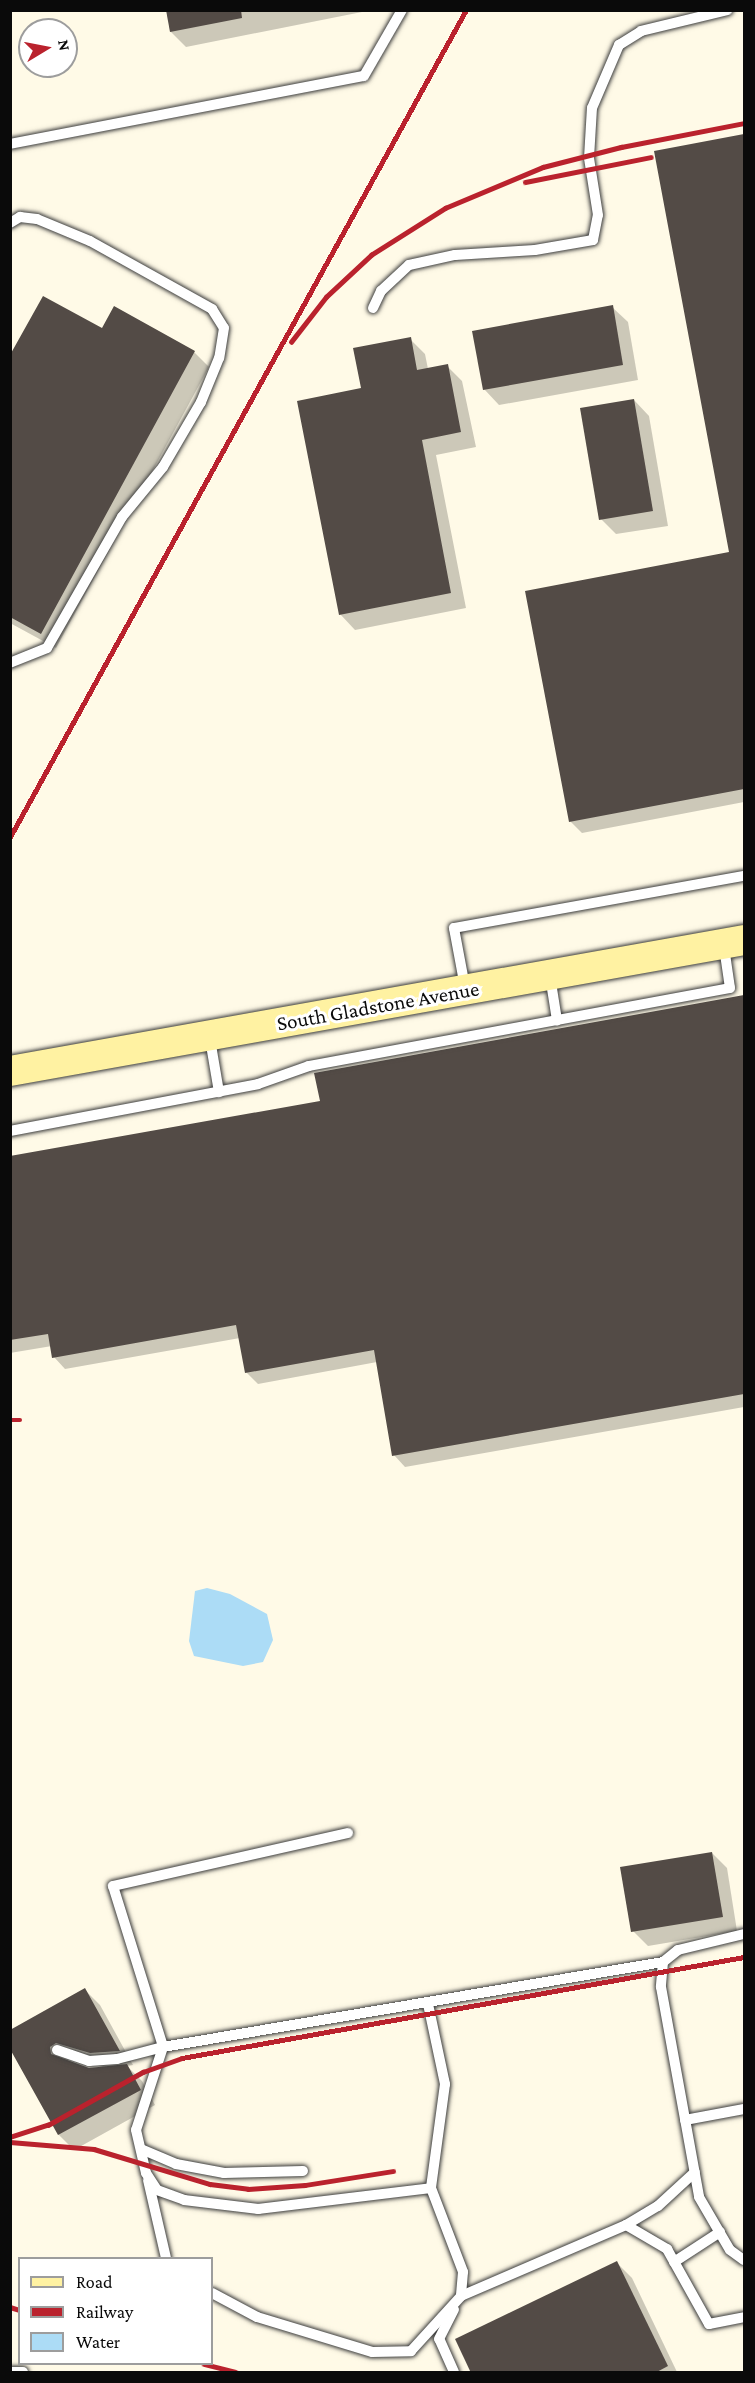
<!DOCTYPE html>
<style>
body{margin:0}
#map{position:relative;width:755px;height:2383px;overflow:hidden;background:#fffae7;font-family:"Crimson Pro",serif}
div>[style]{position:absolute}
.water>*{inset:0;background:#acdcf6}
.shadow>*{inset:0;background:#0003}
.building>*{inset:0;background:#534b46}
.roads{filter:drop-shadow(0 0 2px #3d3d3d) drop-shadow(0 0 2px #3d3d3d)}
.lane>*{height:10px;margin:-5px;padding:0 5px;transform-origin:5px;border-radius:5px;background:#fff}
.secondary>*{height:30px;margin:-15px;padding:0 15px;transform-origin:15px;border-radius:15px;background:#fff2a2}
.rail>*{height:4.5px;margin:-2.25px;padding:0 2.25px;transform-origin:2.25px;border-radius:2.25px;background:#ba222d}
span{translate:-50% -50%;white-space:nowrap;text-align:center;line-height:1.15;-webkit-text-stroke:6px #fff;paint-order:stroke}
.street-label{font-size:21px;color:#0a0a0a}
.frame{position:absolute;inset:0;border:12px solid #0a0a0a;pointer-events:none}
.legend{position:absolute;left:18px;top:2257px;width:195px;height:108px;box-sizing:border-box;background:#fff;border:2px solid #9d9d9d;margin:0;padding:8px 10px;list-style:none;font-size:18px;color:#0a0a0a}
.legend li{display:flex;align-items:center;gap:12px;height:30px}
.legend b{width:30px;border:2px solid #9d9d9d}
.north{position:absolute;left:18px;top:18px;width:60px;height:60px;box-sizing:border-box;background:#fff;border:2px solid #9d9d9d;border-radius:50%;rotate:80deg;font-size:16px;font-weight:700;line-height:24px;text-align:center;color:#0a0a0a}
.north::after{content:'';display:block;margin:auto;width:21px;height:27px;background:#ba222d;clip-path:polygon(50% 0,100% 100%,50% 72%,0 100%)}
</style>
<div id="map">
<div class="water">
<div style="clip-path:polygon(207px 1588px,230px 1594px,267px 1614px,273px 1640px,263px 1662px,243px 1666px,194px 1656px,189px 1641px,195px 1591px)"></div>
</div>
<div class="shadow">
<div style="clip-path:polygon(167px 10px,372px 10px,186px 47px,171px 32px)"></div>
<div style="clip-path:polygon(744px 135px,744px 802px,582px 833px,570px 821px,731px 554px,656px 152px)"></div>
<div style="clip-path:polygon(612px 307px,628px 322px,638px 380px,499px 405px,484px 389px)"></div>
<div style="clip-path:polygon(103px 330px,194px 352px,209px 367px,56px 648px,10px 623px,10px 359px)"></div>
<div style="clip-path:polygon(410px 339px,425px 354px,428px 369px,447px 366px,462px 381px,476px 447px,436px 455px,466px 608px,355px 630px,340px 614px,363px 389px)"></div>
<div style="clip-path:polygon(634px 400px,649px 416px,668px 526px,616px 534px,601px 519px)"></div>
<div style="clip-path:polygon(744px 997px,744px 1407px,405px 1467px,394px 1455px,377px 1362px,258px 1384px,246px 1372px,240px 1338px,65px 1369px,54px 1357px,52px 1346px,10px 1353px,10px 1171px,321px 1103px,316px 1074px)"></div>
<div style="clip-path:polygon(712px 1853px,727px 1868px,737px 1931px,648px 1946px,633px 1931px)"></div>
<div style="clip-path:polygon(evenodd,85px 1990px,100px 2005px,133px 2065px,127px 2066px,142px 2081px,155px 2105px,74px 2150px,59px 2135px,10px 2046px,85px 1990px,72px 2057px,106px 2068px,89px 2070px,66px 2062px,72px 2057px)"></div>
<div style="clip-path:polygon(617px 2263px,632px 2278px,677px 2372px,473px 2372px)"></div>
</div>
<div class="building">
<div style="clip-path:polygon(166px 10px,241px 10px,242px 18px,170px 32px)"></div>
<div style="clip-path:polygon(744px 134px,744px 789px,569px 822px,525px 591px,729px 552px,654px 151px)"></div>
<div style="clip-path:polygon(43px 296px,102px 328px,114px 306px,195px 351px,41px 634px,10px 617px,10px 355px)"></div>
<div style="clip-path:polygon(613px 305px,623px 365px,483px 390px,472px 331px)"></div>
<div style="clip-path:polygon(411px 337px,417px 370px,448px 364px,461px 432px,422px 440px,451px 593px,339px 615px,297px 401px,361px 388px,353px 348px)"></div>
<div style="clip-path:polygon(634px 399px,653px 511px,599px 520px,580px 408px)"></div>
<div style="clip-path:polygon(744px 995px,744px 1394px,392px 1456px,374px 1350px,245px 1373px,236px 1325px,52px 1358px,48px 1334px,10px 1340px,10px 1156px,320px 1101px,314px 1073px)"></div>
<div style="clip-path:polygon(712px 1852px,723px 1917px,631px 1932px,620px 1867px)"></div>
<div style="clip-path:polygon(85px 1988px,120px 2051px,90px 2053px,56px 2043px,50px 2047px,51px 2054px,89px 2068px,127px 2064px,141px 2090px,58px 2135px,10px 2049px,10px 2030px)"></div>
<div style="clip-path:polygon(617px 2261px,668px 2366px,655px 2373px,471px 2373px,455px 2339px)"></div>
</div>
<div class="roads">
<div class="lane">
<div style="left:10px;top:144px;width:360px;rotate:-10.9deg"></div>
<div style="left:364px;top:76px;width:76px;rotate:-60.1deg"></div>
<div style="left:10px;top:223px;width:12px;rotate:-31deg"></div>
<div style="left:20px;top:217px;width:17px;rotate:7deg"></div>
<div style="left:37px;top:219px;width:57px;rotate:22.5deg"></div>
<div style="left:90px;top:241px;width:140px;rotate:29.1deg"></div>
<div style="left:212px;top:309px;width:22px;rotate:58deg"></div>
<div style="left:224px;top:328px;width:30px;rotate:99deg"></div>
<div style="left:219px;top:358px;width:48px;rotate:112.2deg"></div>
<div style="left:201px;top:402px;width:75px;rotate:120.3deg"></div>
<div style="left:163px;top:467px;width:65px;rotate:129.4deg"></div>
<div style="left:122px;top:517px;width:151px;rotate:119.8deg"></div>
<div style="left:47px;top:648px;width:40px;rotate:158deg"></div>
<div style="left:373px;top:308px;width:19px;rotate:-65deg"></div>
<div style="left:381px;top:291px;width:38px;rotate:-43deg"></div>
<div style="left:409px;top:265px;width:47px;rotate:-12.3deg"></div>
<div style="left:455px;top:255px;width:80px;rotate:-3.6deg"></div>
<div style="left:535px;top:250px;width:59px;rotate:-9.8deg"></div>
<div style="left:593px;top:240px;width:25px;rotate:-79deg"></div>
<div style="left:598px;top:215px;width:58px;rotate:-99deg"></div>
<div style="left:589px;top:158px;width:50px;rotate:-86.6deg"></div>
<div style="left:592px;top:108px;width:69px;rotate:-66.8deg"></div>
<div style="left:619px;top:45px;width:26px;rotate:-32deg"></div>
<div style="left:641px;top:31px;width:89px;rotate:-13.6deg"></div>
<div style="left:550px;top:976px;width:45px;rotate:81deg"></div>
<div style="left:465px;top:987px;width:60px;rotate:-100.6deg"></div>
<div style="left:454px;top:928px;width:295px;rotate:-10.2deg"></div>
<div style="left:210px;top:1039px;width:54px;rotate:80.4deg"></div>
<div style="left:10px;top:1131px;width:252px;rotate:-10.7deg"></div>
<div style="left:258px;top:1084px;width:54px;rotate:-19.4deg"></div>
<div style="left:309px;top:1066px;width:428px;rotate:-10.5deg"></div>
<div style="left:730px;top:988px;width:41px;rotate:-98.3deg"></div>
<div style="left:348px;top:1833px;width:241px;rotate:167.3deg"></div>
<div style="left:113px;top:1886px;width:169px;rotate:72.7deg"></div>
<div style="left:163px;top:2047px;width:87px;rotate:108deg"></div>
<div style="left:136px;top:2130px;width:44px;rotate:76.9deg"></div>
<div style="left:146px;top:2173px;width:20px;rotate:57deg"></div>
<div style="left:157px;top:2190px;width:29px;rotate:20deg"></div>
<div style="left:184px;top:2200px;width:75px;rotate:6.9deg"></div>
<div style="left:258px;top:2209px;width:174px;rotate:-6.9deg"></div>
<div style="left:744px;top:1934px;width:68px;rotate:166.4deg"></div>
<div style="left:678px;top:1950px;width:19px;rotate:141deg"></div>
<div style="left:663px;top:1962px;width:25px;rotate:95deg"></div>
<div style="left:661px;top:1987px;width:213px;rotate:79.7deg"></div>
<div style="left:699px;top:2197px;width:61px;rotate:59.7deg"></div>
<div style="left:730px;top:2250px;width:17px;rotate:36deg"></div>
<div style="left:428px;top:2004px;width:82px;rotate:78deg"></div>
<div style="left:445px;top:2084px;width:105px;rotate:97.7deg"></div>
<div style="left:431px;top:2188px;width:90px;rotate:69.1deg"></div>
<div style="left:463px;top:2272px;width:24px;rotate:95deg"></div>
<div style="left:461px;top:2296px;width:180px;rotate:-23.3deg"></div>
<div style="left:626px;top:2225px;width:37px;rotate:-31deg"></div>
<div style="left:658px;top:2206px;width:50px;rotate:-42.6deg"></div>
<div style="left:57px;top:2050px;width:34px;rotate:19deg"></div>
<div style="left:89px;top:2061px;width:28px;rotate:-4deg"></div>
<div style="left:117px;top:2059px;width:48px;rotate:-14.6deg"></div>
<div style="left:163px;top:2047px;width:507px;rotate:-9.65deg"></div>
<div style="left:685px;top:2120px;width:60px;rotate:-10.6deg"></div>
<div style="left:141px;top:2149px;width:38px;rotate:23deg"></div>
<div style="left:176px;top:2164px;width:49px;rotate:10.6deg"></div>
<div style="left:224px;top:2173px;width:79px;rotate:-1.5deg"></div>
<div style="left:148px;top:2180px;width:80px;rotate:77deg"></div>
<div style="left:626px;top:2225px;width:48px;rotate:30.3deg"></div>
<div style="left:667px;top:2249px;width:86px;rotate:60.8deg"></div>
<div style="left:709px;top:2324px;width:36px;rotate:-11deg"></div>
<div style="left:674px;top:2262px;width:55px;rotate:-33.1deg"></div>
<div style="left:212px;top:2293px;width:51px;rotate:28.1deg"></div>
<div style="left:257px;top:2317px;width:120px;rotate:16.9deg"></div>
<div style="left:372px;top:2352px;width:39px;rotate:-1deg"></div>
<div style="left:411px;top:2351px;width:74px;rotate:-47.7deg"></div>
<div style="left:10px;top:2372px;width:13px"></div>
<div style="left:454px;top:2372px;width:36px;rotate:-114deg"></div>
<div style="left:439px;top:2339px;width:33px;rotate:-63deg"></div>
</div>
<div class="secondary">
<div style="left:10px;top:1071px;width:746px;rotate:-10.12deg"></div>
</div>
</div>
<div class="rail">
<div style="left:525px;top:182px;width:128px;rotate:-11.2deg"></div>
<div style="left:291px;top:342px;width:57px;rotate:-52.1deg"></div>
<div style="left:326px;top:297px;width:62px;rotate:-43deg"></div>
<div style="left:371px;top:255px;width:88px;rotate:-32.4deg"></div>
<div style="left:445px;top:208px;width:106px;rotate:-22.7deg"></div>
<div style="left:543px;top:167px;width:81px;rotate:-14.4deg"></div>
<div style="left:621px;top:147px;width:125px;rotate:-11deg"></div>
<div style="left:10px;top:837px;width:944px;rotate:-61.13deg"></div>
<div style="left:10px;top:1420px;width:10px"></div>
<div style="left:10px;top:2137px;width:40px;rotate:-18deg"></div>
<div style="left:48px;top:2125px;width:109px;rotate:-29.2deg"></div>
<div style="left:143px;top:2072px;width:41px;rotate:-19.7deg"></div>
<div style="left:182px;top:2058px;width:571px;rotate:-10.19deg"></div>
<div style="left:10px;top:2142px;width:84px;rotate:4.8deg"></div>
<div style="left:94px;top:2149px;width:121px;rotate:16.8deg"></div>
<div style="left:210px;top:2184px;width:38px;rotate:7deg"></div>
<div style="left:248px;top:2189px;width:57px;rotate:-4deg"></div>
<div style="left:305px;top:2185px;width:89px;rotate:-9deg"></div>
<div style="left:10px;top:2307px;width:10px;rotate:17deg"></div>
<div style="left:204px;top:2364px;width:32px;rotate:14deg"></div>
</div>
<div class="street-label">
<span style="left:378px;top:1006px;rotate:-10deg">South Gladstone Avenue</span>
</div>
<div class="frame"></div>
<ul class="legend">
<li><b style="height:8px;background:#fff2a2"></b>Road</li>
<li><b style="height:8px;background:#ba222d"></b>Railway</li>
<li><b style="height:16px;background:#acdcf6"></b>Water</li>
</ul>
<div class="north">N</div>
</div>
